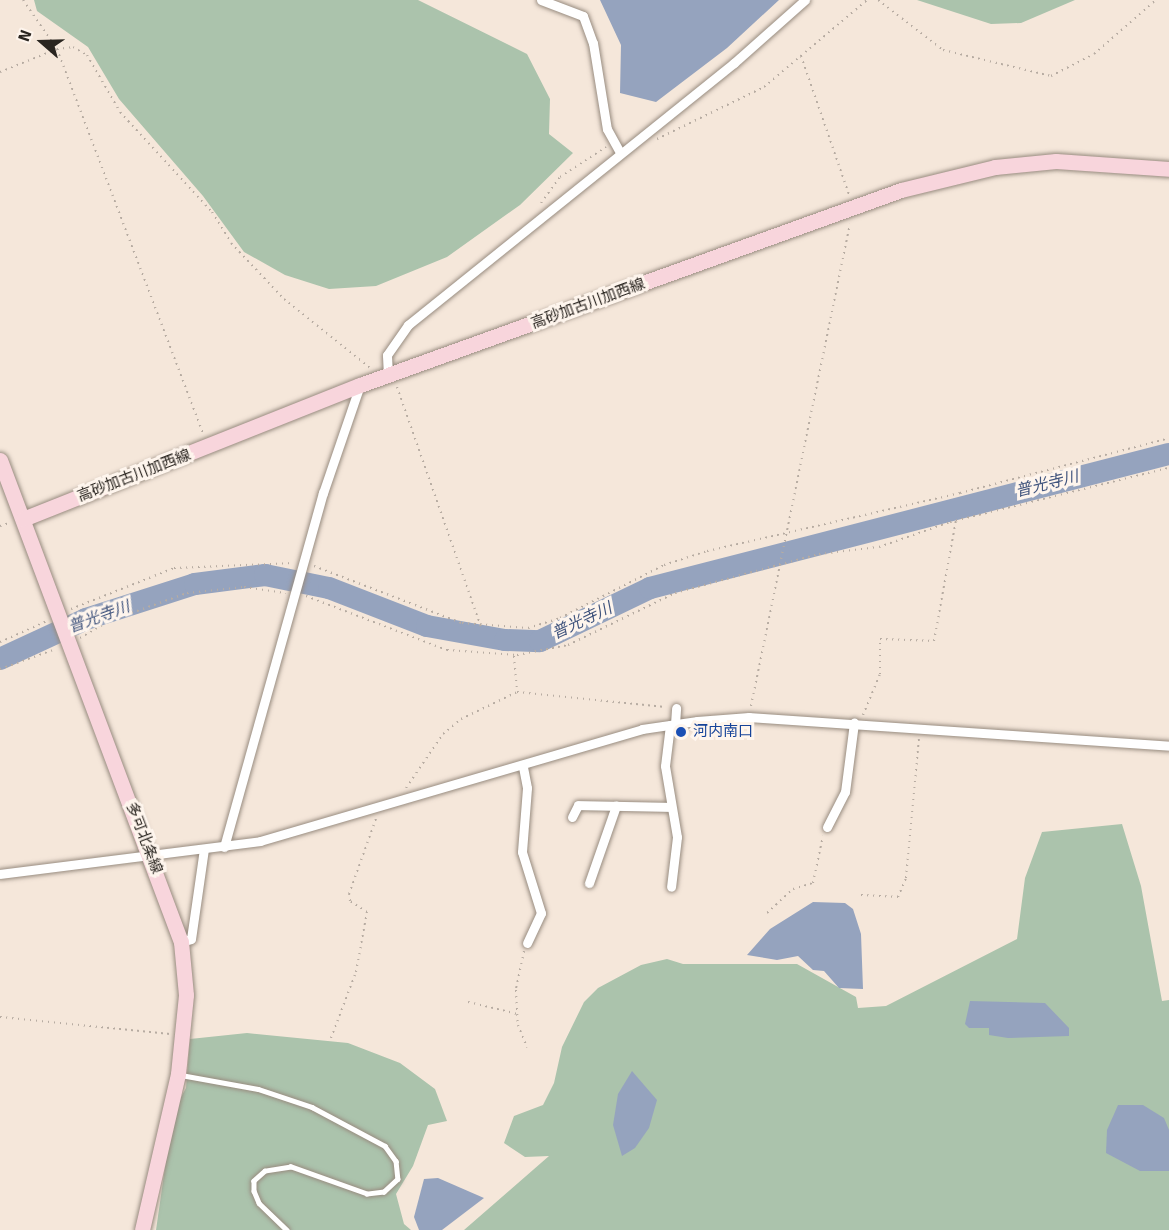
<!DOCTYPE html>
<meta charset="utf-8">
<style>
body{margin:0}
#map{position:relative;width:1169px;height:1230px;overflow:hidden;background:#f5e7da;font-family:Signika,"Noto Sans JP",sans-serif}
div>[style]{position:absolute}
.forest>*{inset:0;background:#abc3ac}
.water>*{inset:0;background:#95a3be}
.river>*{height:22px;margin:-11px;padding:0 11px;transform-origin:11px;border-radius:11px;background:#95a3be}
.path>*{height:2px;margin-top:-1px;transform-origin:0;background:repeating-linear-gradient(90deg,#b7aca2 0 1.5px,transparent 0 6px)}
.roads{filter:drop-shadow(0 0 2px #988c80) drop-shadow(0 0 2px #988c80)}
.service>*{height:4.5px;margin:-2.25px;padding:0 2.25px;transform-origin:2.25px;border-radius:2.25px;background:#fff}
.minor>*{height:9px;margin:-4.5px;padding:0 4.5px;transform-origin:4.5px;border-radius:4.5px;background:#fff}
.primary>*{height:15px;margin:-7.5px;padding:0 7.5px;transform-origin:7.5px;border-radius:7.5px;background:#f8d5dc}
.dots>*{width:16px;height:16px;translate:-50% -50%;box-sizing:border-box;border:3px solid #fef5ed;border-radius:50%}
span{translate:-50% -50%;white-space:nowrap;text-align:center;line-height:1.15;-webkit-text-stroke:6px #fef5ed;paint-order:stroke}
.street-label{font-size:15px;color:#2a2520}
.transit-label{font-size:15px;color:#164399}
.left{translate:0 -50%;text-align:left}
.water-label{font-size:16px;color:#40547d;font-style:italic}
.north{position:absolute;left:12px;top:12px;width:60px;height:60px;-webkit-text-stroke:4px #fef5ed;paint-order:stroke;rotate:290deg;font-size:16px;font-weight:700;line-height:24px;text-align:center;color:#2a2520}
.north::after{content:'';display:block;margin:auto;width:21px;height:27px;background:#2a2520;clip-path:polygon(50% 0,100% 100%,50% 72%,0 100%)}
</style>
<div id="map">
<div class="forest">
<div style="clip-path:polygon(34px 0,418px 0,527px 54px,550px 99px,549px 134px,573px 153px,520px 205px,447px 257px,376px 286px,329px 289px,285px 275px,244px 252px,203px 196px,119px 99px,88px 47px,37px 11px)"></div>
<div style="clip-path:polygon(917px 0,1075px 0,1021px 23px,991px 24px)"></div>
<div style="clip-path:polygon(1122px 824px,1141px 886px,1162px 1001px,1169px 1000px,1169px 1230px,464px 1230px,549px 1156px,525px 1157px,504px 1143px,514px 1116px,543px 1105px,554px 1083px,562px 1047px,584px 1002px,598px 988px,641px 965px,667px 959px,683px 964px,797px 964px,856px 997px,858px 1008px,886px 1006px,1017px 939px,1025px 878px,1042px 832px)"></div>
<div style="clip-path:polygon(247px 1033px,348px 1043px,400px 1063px,435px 1089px,447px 1121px,428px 1125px,413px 1166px,396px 1194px,404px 1224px,411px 1230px,156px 1230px,173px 1112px,186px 1088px,190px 1039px)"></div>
</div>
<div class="water">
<div style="clip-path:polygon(600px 0,779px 0,727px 48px,656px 102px,620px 93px,621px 45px)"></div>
<div style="clip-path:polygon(813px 902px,845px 903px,853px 909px,861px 934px,863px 989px,839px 988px,824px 971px,813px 970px,798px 956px,777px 960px,747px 955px,770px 929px)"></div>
<div style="clip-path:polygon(970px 1001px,1045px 1003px,1069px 1028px,1069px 1036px,1008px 1038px,989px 1035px,989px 1028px,969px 1028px,965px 1024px)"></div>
<div style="clip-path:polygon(632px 1071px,657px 1100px,649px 1128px,635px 1148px,622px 1156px,613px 1125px,618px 1094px)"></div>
<div style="clip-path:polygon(1118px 1105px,1143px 1105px,1164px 1118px,1169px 1130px,1169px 1171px,1140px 1171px,1106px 1153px,1107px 1130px)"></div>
<div style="clip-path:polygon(438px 1178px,484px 1198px,442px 1230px,419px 1230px,414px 1217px,424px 1179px)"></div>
</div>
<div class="river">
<div style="left:0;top:659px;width:95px;rotate:-24.9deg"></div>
<div style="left:86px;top:619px;width:114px;rotate:-17.8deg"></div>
<div style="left:195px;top:584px;width:71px;rotate:-7.3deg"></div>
<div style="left:265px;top:575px;width:65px;rotate:11.5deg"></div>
<div style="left:329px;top:588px;width:105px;rotate:21.2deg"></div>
<div style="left:427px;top:626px;width:79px;rotate:10.2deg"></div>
<div style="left:505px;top:640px;width:35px;rotate:2deg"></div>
<div style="left:540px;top:641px;width:122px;rotate:-25.7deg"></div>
<div style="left:650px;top:588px;width:536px;rotate:-14.48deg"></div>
</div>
<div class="path">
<div style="left:23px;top:0;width:60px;rotate:55.2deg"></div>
<div style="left:57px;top:49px;width:411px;rotate:69.2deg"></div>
<div style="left:878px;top:0;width:82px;rotate:37.6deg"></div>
<div style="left:943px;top:50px;width:111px;rotate:13.5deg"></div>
<div style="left:1051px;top:76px;width:48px;rotate:-27.1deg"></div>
<div style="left:1094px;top:54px;width:82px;rotate:-41.1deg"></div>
<div style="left:801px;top:56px;width:147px;rotate:70.9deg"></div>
<div style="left:0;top:72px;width:61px;rotate:-22deg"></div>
<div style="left:57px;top:49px;width:16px;rotate:-7deg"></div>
<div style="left:73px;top:47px;width:16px;rotate:30deg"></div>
<div style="left:87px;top:55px;width:66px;rotate:59.9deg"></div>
<div style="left:120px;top:112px;width:136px;rotate:47.4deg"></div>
<div style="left:212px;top:212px;width:36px;rotate:58deg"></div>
<div style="left:231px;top:243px;width:77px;rotate:46.6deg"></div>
<div style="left:284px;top:299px;width:110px;rotate:38.7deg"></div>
<div style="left:657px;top:139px;width:119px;rotate:-25.9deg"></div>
<div style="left:764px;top:87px;width:135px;rotate:-40.2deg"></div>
<div style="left:541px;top:203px;width:32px;rotate:-54deg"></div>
<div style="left:560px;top:177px;width:55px;rotate:-33.1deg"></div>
<div style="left:397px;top:387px;width:254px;rotate:70.7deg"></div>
<div style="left:0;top:526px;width:9px;rotate:-18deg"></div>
<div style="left:314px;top:566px;width:159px;rotate:21.1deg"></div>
<div style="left:462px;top:623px;width:66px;rotate:4.3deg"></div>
<div style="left:528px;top:628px;width:34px;rotate:-17deg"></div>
<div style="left:560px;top:618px;width:117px;rotate:-27deg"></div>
<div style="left:664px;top:565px;width:45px;rotate:-18deg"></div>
<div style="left:707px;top:551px;width:260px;rotate:-12.9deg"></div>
<div style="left:960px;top:493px;width:216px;rotate:-14.7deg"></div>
<div style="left:306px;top:596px;width:151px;rotate:21deg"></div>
<div style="left:447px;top:650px;width:70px;rotate:4.1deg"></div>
<div style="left:517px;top:655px;width:52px;rotate:-11.1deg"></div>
<div style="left:568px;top:645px;width:119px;rotate:-25.9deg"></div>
<div style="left:675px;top:593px;width:149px;rotate:-15.2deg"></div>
<div style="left:819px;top:554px;width:60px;rotate:-6.7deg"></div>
<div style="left:879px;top:547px;width:75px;rotate:-19.4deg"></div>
<div style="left:950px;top:522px;width:226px;rotate:-13.9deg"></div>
<div style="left:71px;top:609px;width:111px;rotate:-21.7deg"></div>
<div style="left:174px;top:568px;width:119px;rotate:-2.4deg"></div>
<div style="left:80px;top:638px;width:34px;rotate:-30deg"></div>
<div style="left:109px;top:621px;width:83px;rotate:-19.7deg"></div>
<div style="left:187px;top:593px;width:57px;rotate:-6deg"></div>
<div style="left:244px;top:587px;width:42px;rotate:8.1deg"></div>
<div style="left:0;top:642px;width:51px;rotate:-24.1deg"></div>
<div style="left:514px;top:656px;width:36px;rotate:85deg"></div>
<div style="left:0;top:669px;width:59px;rotate:-19.7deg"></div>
<div style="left:751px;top:706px;width:492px;rotate:-78.4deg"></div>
<div style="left:863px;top:715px;width:44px;rotate:-67.5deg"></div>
<div style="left:880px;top:674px;width:35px;rotate:-90deg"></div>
<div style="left:880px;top:639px;width:54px;rotate:2.1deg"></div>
<div style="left:934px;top:641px;width:123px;rotate:-79.7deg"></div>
<div style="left:406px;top:788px;width:65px;rotate:-55.6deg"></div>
<div style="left:443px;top:734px;width:23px;rotate:-40deg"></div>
<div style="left:461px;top:719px;width:62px;rotate:-25.7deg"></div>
<div style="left:517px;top:692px;width:149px;rotate:5.8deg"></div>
<div style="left:861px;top:895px;width:37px;rotate:3deg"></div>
<div style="left:898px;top:897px;width:21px;rotate:-67deg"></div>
<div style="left:906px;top:878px;width:140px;rotate:-84.7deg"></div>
<div style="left:767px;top:913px;width:35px;rotate:-43deg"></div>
<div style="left:793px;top:889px;width:21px;rotate:-17deg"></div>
<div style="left:813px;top:883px;width:48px;rotate:-78deg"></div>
<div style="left:524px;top:951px;width:40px;rotate:102deg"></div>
<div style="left:516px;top:990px;width:35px;rotate:87deg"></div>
<div style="left:518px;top:1025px;width:24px;rotate:68deg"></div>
<div style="left:468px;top:1002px;width:51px;rotate:13.5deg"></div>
<div style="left:0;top:1017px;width:171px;rotate:5.7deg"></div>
<div style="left:331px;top:1038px;width:71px;rotate:-69.3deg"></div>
<div style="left:356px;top:972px;width:61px;rotate:-79.6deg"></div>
<div style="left:367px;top:912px;width:20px;rotate:-147deg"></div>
<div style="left:350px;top:901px;width:7px;rotate:-98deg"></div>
<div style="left:349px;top:894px;width:83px;rotate:-70.3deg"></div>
</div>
<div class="roads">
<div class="service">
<div style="left:181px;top:1075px;width:78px;rotate:10.3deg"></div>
<div style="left:258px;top:1089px;width:57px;rotate:18.4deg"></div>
<div style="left:312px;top:1107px;width:83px;rotate:28.1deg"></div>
<div style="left:385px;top:1146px;width:19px;rotate:54deg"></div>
<div style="left:396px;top:1161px;width:18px;rotate:84deg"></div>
<div style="left:398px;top:1179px;width:19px;rotate:137deg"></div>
<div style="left:384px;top:1192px;width:17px;rotate:173deg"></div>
<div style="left:367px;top:1194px;width:81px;rotate:-160.4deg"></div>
<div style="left:291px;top:1167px;width:26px;rotate:171deg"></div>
<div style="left:265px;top:1171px;width:15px;rotate:138deg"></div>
<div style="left:254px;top:1181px;width:10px;rotate:90deg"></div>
<div style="left:254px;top:1191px;width:13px;rotate:67deg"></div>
<div style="left:259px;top:1203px;width:39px;rotate:44deg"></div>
</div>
<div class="minor">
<div style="left:541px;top:0;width:45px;rotate:20.9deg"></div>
<div style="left:583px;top:16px;width:29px;rotate:70deg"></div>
<div style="left:593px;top:43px;width:87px;rotate:80.8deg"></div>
<div style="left:607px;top:129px;width:25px;rotate:61deg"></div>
<div style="left:388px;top:375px;width:20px;rotate:-93deg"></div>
<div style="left:387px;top:355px;width:37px;rotate:-55deg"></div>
<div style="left:408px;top:325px;width:418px;rotate:-38.8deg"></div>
<div style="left:734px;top:63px;width:95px;rotate:-41.6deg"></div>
<div style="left:675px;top:724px;width:16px;rotate:-86deg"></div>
<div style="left:670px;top:725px;width:41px;rotate:97deg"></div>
<div style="left:665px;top:766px;width:72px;rotate:80.4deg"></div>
<div style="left:677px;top:837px;width:50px;rotate:96.8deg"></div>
<div style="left:523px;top:767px;width:21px;rotate:79deg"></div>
<div style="left:527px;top:788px;width:64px;rotate:94.5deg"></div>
<div style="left:522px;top:852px;width:64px;rotate:72.7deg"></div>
<div style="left:541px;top:913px;width:33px;rotate:115deg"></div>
<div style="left:572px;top:817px;width:13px;rotate:-63deg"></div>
<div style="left:578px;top:805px;width:92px;rotate:1.2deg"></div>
<div style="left:827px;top:827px;width:39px;rotate:-63deg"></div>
<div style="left:845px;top:792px;width:70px;rotate:-82.6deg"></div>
<div style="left:224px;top:847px;width:368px;rotate:-74.4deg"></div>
<div style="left:323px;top:493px;width:114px;rotate:-71.1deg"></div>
<div style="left:0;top:874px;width:262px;rotate:-7.2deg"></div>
<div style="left:260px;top:841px;width:398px;rotate:-16.3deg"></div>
<div style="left:642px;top:729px;width:56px;rotate:-8.3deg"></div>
<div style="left:697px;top:721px;width:52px;rotate:-4.4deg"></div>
<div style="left:749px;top:717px;width:421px;rotate:3.9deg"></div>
<div style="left:589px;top:883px;width:82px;rotate:-70.7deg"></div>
<div style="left:181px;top:942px;width:10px;rotate:-17deg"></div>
<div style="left:191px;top:939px;width:91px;rotate:-81.8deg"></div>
</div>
<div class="primary">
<div style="left:0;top:460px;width:515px;rotate:69.42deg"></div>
<div style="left:181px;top:942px;width:53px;rotate:84.6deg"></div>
<div style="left:186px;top:995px;width:79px;rotate:95.8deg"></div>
<div style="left:178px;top:1074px;width:160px;rotate:103deg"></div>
<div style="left:23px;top:519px;width:363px;rotate:-21.7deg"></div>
<div style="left:360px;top:385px;width:575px;rotate:-19.82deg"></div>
<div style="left:901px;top:190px;width:97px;rotate:-13.7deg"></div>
<div style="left:995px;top:167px;width:61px;rotate:-5.6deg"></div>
<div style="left:1056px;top:161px;width:113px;rotate:4deg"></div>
</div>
</div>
<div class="dots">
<div style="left:681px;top:732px;background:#1a4fb4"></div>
</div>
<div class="street-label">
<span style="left:588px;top:304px;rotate:-20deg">高砂加古川加西線</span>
<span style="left:134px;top:476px;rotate:-21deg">高砂加古川加西線</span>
<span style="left:144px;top:838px;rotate:69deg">多可北条線</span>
</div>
<div class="transit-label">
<span class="left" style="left:693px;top:732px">河内南口</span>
</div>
<div class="water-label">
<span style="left:1047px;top:484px;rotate:-14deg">普光寺川</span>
<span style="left:99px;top:617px;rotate:-20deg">普光寺川</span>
<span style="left:582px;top:621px;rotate:-25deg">普光寺川</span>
</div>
<div class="north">N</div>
</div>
